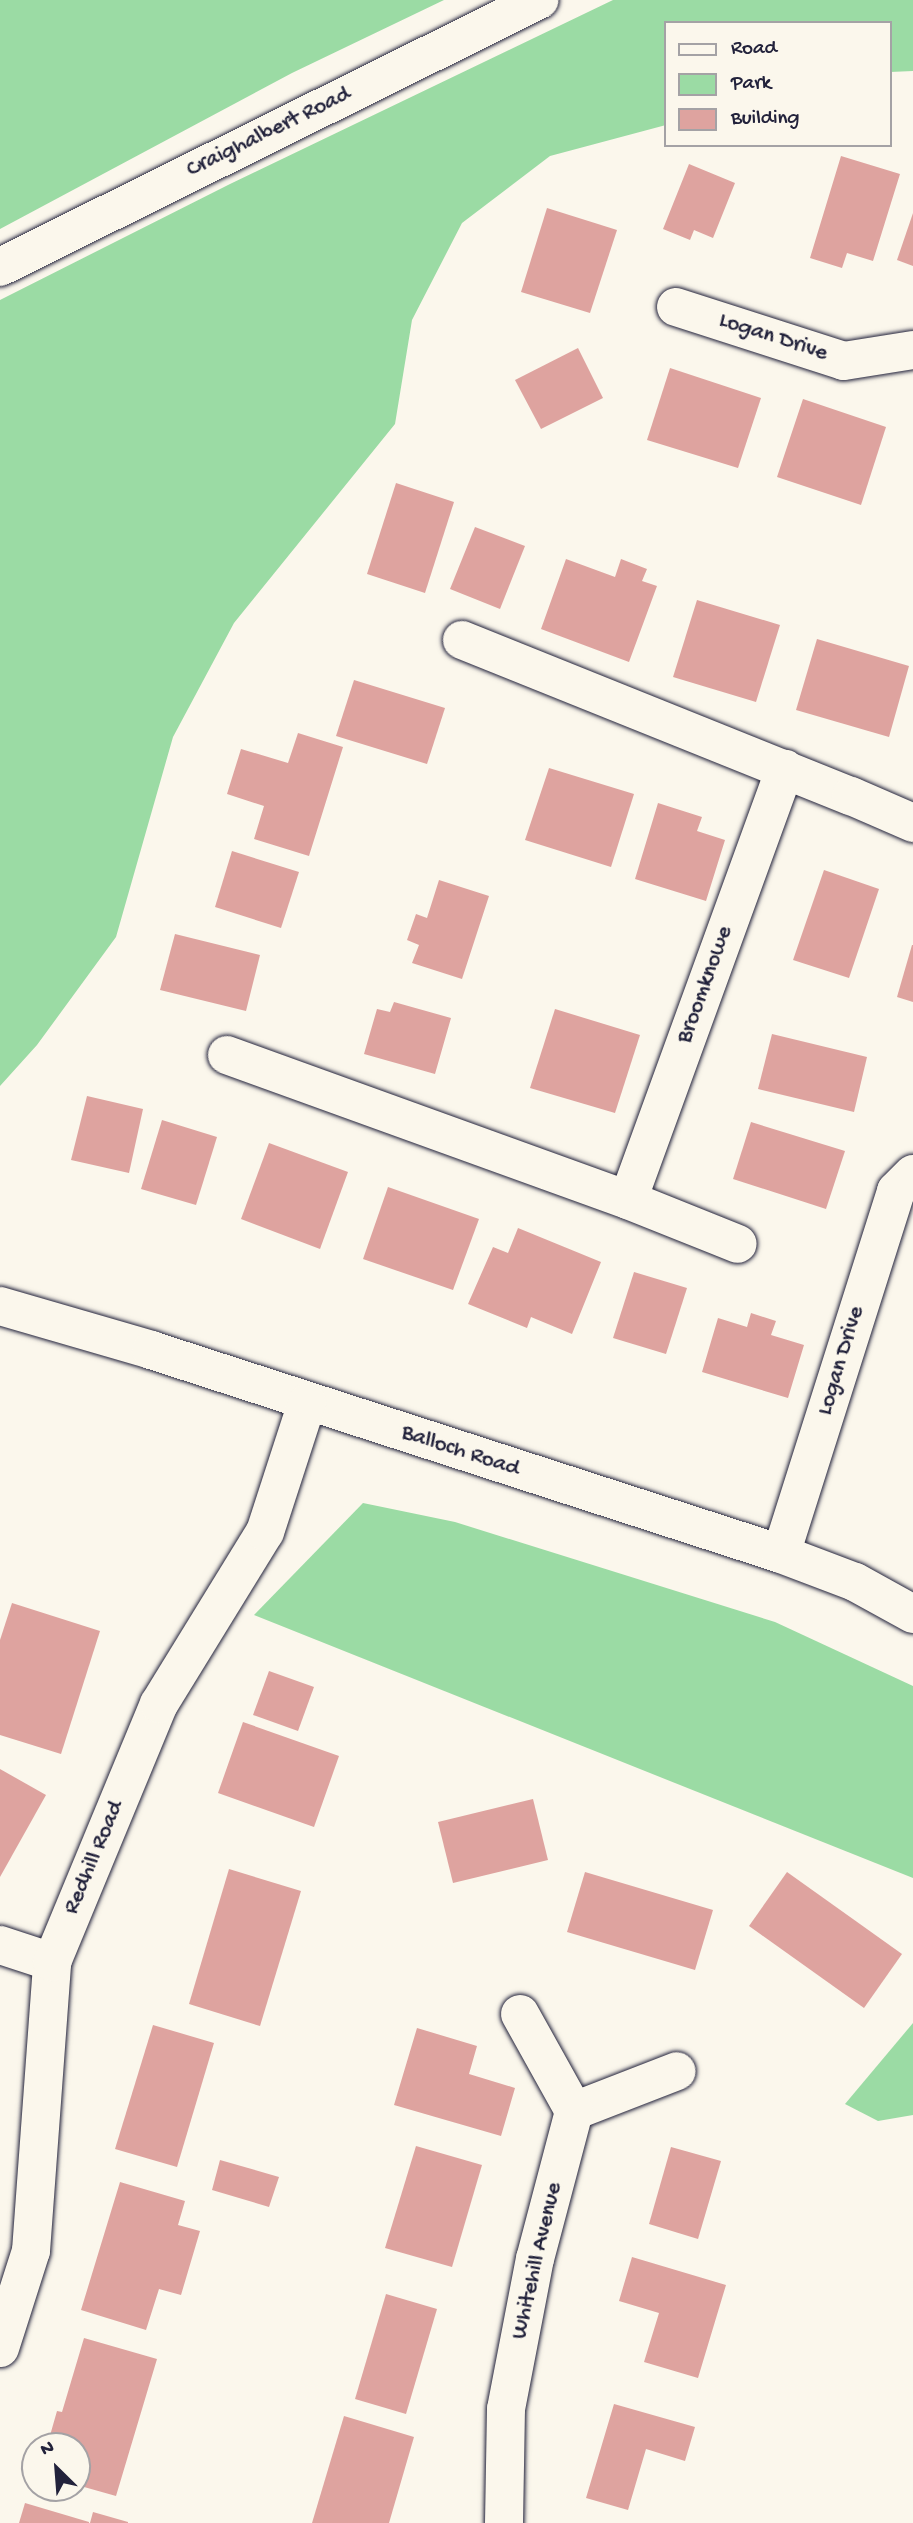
<!DOCTYPE html>
<style>
body{margin:0}
#map{position:relative;width:913px;height:2523px;overflow:hidden;background:#fbf7ec;font-family:"Gochi Hand",sans-serif}
div>[style]{position:absolute}
.green>*{inset:0;background:#9bdba4}
.building>*{inset:0;background:#dea39f}
.roads{filter:drop-shadow(0 0 2px #22223b) drop-shadow(0 0 2px #22223b)}
.minor>*{height:38px;margin:-19px;padding:0 19px;transform-origin:19px;border-radius:19px;background:#fbf7ec}
span{translate:-50% -50%;white-space:nowrap;text-align:center;line-height:1.15;-webkit-text-stroke:6px #fbf7ec;paint-order:stroke}
.street-label{font-size:23px;color:#22223b}
.legend{position:absolute;left:664px;top:21px;width:228px;height:126px;box-sizing:border-box;background:#fbf7ec;border:2px solid #a4a2a5;margin:0;padding:9px 12px;list-style:none;font-size:21px;color:#22223b}
.legend li{display:flex;align-items:center;gap:14px;height:35px}
.legend b{width:35px;border:2px solid #a4a2a5}
.north{position:absolute;left:21px;top:2432px;width:70px;height:70px;box-sizing:border-box;background:#fbf7ec;border:2px solid #a4a2a5;border-radius:50%;rotate:335deg;font-size:19px;font-weight:700;line-height:28px;text-align:center;color:#22223b}
.north::after{content:'';display:block;margin:auto;width:24px;height:32px;background:#22223b;clip-path:polygon(50% 0,100% 100%,50% 72%,0 100%)}
</style>
<div id="map">
<div class="green">
<div style="clip-path:polygon(0 0,444px 0,292px 73px,0 229px)"></div>
<div style="clip-path:polygon(613px 0,913px 0,913px 71px,890px 72px,890px 23px,666px 23px,666px 125px,550px 156px,462px 223px,412px 320px,395px 424px,234px 623px,173px 737px,116px 937px,37px 1045px,0 1086px,0 300px,230px 184px)"></div>
<div style="clip-path:polygon(363px 1503px,455px 1522px,775px 1622px,913px 1686px,913px 1878px,254px 1615px)"></div>
<div style="clip-path:polygon(913px 2023px,913px 2115px,878px 2121px,845px 2104px)"></div>
</div>
<div class="building">
<div style="clip-path:polygon(841px 156px,900px 174px,873px 261px,847px 253px,842px 268px,810px 258px)"></div>
<div style="clip-path:polygon(689px 164px,735px 183px,713px 238px,694px 230px,690px 240px,663px 229px)"></div>
<div style="clip-path:polygon(547px 208px,617px 230px,590px 313px,521px 292px)"></div>
<div style="clip-path:polygon(913px 213px,913px 266px,897px 260px)"></div>
<div style="clip-path:polygon(578px 348px,603px 398px,541px 429px,515px 380px)"></div>
<div style="clip-path:polygon(670px 368px,761px 398px,738px 468px,647px 440px)"></div>
<div style="clip-path:polygon(803px 399px,886px 427px,861px 505px,777px 477px)"></div>
<div style="clip-path:polygon(396px 483px,454px 502px,425px 593px,367px 574px)"></div>
<div style="clip-path:polygon(475px 527px,525px 546px,500px 609px,450px 589px)"></div>
<div style="clip-path:polygon(566px 559px,615px 577px,621px 559px,647px 569px,642px 581px,657px 586px,629px 662px,541px 629px)"></div>
<div style="clip-path:polygon(697px 600px,780px 625px,756px 702px,673px 677px)"></div>
<div style="clip-path:polygon(817px 639px,909px 666px,889px 737px,796px 710px)"></div>
<div style="clip-path:polygon(354px 680px,445px 708px,427px 764px,336px 736px)"></div>
<div style="clip-path:polygon(298px 733px,343px 747px,309px 856px,254px 839px,264px 806px,227px 794px,241px 749px,288px 763px)"></div>
<div style="clip-path:polygon(549px 768px,634px 794px,611px 867px,525px 840px)"></div>
<div style="clip-path:polygon(658px 803px,702px 817px,697px 831px,725px 840px,706px 901px,635px 879px)"></div>
<div style="clip-path:polygon(232px 851px,299px 872px,281px 928px,215px 907px)"></div>
<div style="clip-path:polygon(824px 870px,879px 889px,849px 978px,793px 960px)"></div>
<div style="clip-path:polygon(439px 880px,489px 896px,462px 979px,412px 963px,419px 945px,407px 940px,416px 914px,427px 918px)"></div>
<div style="clip-path:polygon(175px 934px,260px 955px,246px 1011px,160px 990px)"></div>
<div style="clip-path:polygon(912px 945px,913px 945px,913px 1002px,897px 997px)"></div>
<div style="clip-path:polygon(394px 1002px,451px 1018px,435px 1074px,364px 1054px,377px 1009px,390px 1012px)"></div>
<div style="clip-path:polygon(555px 1009px,640px 1035px,615px 1113px,530px 1088px)"></div>
<div style="clip-path:polygon(772px 1034px,867px 1057px,854px 1112px,758px 1089px)"></div>
<div style="clip-path:polygon(87px 1096px,143px 1109px,129px 1173px,71px 1160px)"></div>
<div style="clip-path:polygon(162px 1120px,217px 1137px,196px 1205px,141px 1189px)"></div>
<div style="clip-path:polygon(751px 1122px,845px 1151px,826px 1209px,733px 1179px)"></div>
<div style="clip-path:polygon(269px 1143px,348px 1172px,320px 1249px,241px 1219px)"></div>
<div style="clip-path:polygon(388px 1187px,479px 1219px,453px 1290px,363px 1259px)"></div>
<div style="clip-path:polygon(518px 1228px,601px 1262px,572px 1334px,531px 1317px,527px 1328px,468px 1304px,493px 1247px,508px 1253px)"></div>
<div style="clip-path:polygon(634px 1272px,687px 1288px,666px 1354px,613px 1338px)"></div>
<div style="clip-path:polygon(751px 1313px,776px 1321px,771px 1335px,804px 1345px,788px 1398px,702px 1372px,718px 1318px,747px 1327px)"></div>
<div style="clip-path:polygon(12px 1603px,100px 1631px,61px 1754px,0 1735px,0 1640px)"></div>
<div style="clip-path:polygon(269px 1671px,314px 1687px,298px 1731px,253px 1715px)"></div>
<div style="clip-path:polygon(243px 1722px,339px 1756px,314px 1827px,218px 1793px)"></div>
<div style="clip-path:polygon(0 1769px,46px 1795px,0 1877px)"></div>
<div style="clip-path:polygon(533px 1799px,548px 1860px,453px 1883px,438px 1822px)"></div>
<div style="clip-path:polygon(229px 1869px,301px 1891px,260px 2026px,189px 2004px)"></div>
<div style="clip-path:polygon(585px 1872px,713px 1910px,695px 1970px,567px 1932px)"></div>
<div style="clip-path:polygon(787px 1872px,902px 1954px,864px 2008px,749px 1926px)"></div>
<div style="clip-path:polygon(153px 2025px,214px 2043px,177px 2167px,115px 2149px)"></div>
<div style="clip-path:polygon(417px 2028px,477px 2046px,469px 2074px,515px 2088px,501px 2136px,394px 2105px)"></div>
<div style="clip-path:polygon(416px 2146px,482px 2165px,452px 2267px,385px 2248px)"></div>
<div style="clip-path:polygon(671px 2147px,721px 2161px,698px 2239px,649px 2224px)"></div>
<div style="clip-path:polygon(220px 2160px,279px 2177px,269px 2207px,212px 2190px)"></div>
<div style="clip-path:polygon(120px 2182px,185px 2201px,178px 2225px,200px 2231px,181px 2295px,159px 2289px,146px 2330px,81px 2310px)"></div>
<div style="clip-path:polygon(632px 2257px,726px 2285px,698px 2378px,644px 2362px,659px 2313px,619px 2301px)"></div>
<div style="clip-path:polygon(386px 2294px,437px 2309px,406px 2414px,355px 2399px)"></div>
<div style="clip-path:polygon(84px 2338px,157px 2359px,116px 2496px,77px 2485px,77px 2446px,47px 2446px,57px 2411px,62px 2412px)"></div>
<div style="clip-path:polygon(614px 2404px,695px 2427px,685px 2461px,646px 2449px,628px 2510px,586px 2498px)"></div>
<div style="clip-path:polygon(344px 2416px,414px 2437px,389px 2523px,312px 2523px)"></div>
<div style="clip-path:polygon(25px 2503px,89px 2522px,89px 2523px,19px 2523px)"></div>
<div style="clip-path:polygon(93px 2512px,128px 2522px,128px 2523px,90px 2523px)"></div>
</div>
<div class="roads">
<div class="minor">
<div style="left:0;top:267px;width:602px;rotate:-26.35deg"></div>
<div style="left:676px;top:307px;width:176px;rotate:17.8deg"></div>
<div style="left:844px;top:361px;width:70px;rotate:-9.1deg"></div>
<div style="left:462px;top:640px;width:419px;rotate:21.9deg"></div>
<div style="left:851px;top:796px;width:68px;rotate:23.5deg"></div>
<div style="left:227px;top:1055px;width:426px;rotate:19.9deg"></div>
<div style="left:628px;top:1200px;width:118px;rotate:21.8deg"></div>
<div style="left:628px;top:1200px;width:459px;rotate:-70deg"></div>
<div style="left:0;top:1306px;width:157px;rotate:16.2deg"></div>
<div style="left:151px;top:1350px;width:662px;rotate:17.94deg"></div>
<div style="left:781px;top:1554px;width:79px;rotate:20.7deg"></div>
<div style="left:855px;top:1582px;width:66px;rotate:28.9deg"></div>
<div style="left:781px;top:1554px;width:381px;rotate:-72.4deg"></div>
<div style="left:896px;top:1191px;width:24px;rotate:-45deg"></div>
<div style="left:0;top:1945px;width:55px;rotate:18.1deg"></div>
<div style="left:574px;top:2111px;width:110px;rotate:-21.2deg"></div>
<div style="left:0;top:2348px;width:102px;rotate:-72.3deg"></div>
<div style="left:31px;top:2251px;width:290px;rotate:-85.8deg"></div>
<div style="left:52px;top:1962px;width:279px;rotate:-67.5deg"></div>
<div style="left:159px;top:1704px;width:202px;rotate:-58.4deg"></div>
<div style="left:265px;top:1532px;width:136px;rotate:-72deg"></div>
<div style="left:504px;top:2523px;width:114px;rotate:-89deg"></div>
<div style="left:506px;top:2409px;width:153px;rotate:-79.1deg"></div>
<div style="left:535px;top:2259px;width:153px;rotate:-75.2deg"></div>
<div style="left:574px;top:2111px;width:111px;rotate:-119.1deg"></div>
</div>
</div>
<div class="street-label">
<span style="left:269px;top:133px;rotate:-26deg">Craighalbert Road</span>
<span style="left:773px;top:338px;rotate:18deg">Logan Drive</span>
<span style="left:706px;top:985px;rotate:-70deg">Broomknowe</span>
<span style="left:842px;top:1361px;rotate:-73deg">Logan Drive</span>
<span style="left:460px;top:1452px;rotate:18deg">Balloch Road</span>
<span style="left:95px;top:1858px;rotate:-67deg">Redhill Road</span>
<span style="left:538px;top:2261px;rotate:-77deg">Whitehill Avenue</span>
</div>
<ul class="legend">
<li><b style="height:9px;background:#fbf7ec"></b>Road</li>
<li><b style="height:19px;background:#9bdba4"></b>Park</li>
<li><b style="height:19px;background:#dea39f"></b>Building</li>
</ul>
<div class="north">N</div>
</div>
